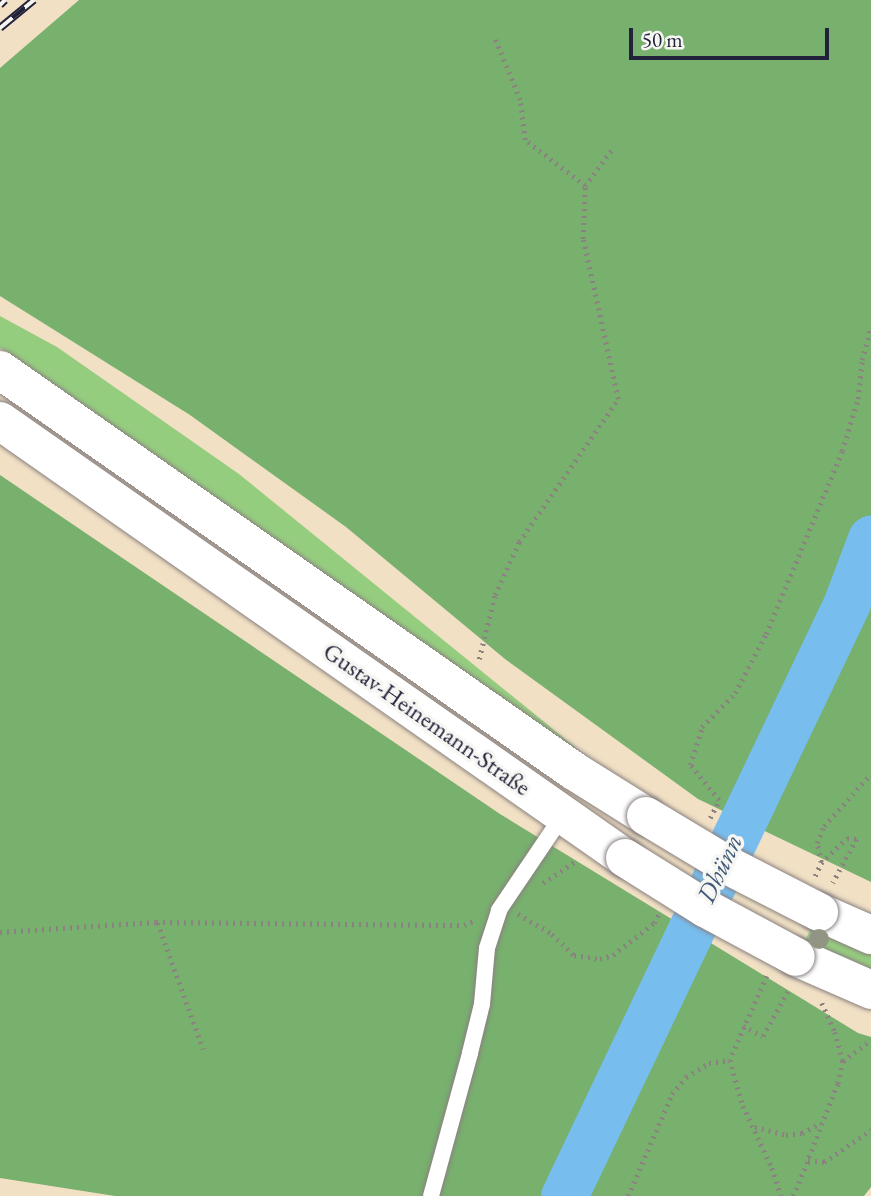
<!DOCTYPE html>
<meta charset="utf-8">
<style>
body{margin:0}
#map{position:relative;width:871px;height:1196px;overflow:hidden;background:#f1e0c4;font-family:"EB Garamond",serif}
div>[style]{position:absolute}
.green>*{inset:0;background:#95cd7f}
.forest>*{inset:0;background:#78b06e}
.river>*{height:47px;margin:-23.5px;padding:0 23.5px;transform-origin:23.5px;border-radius:23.5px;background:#77bdee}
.path>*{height:4.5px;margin-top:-2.25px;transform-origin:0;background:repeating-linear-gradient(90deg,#8a8180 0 2px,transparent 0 7px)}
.roads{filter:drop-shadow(0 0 2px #8a8180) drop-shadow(0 0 2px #8a8180)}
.service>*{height:16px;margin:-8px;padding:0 8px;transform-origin:8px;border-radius:8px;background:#fff}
.secondary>*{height:38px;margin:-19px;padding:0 19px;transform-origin:19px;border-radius:19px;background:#fff}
.rail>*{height:8px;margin-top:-4px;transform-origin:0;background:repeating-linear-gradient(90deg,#f6f6f2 0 16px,#22223b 0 32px);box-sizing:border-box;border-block:2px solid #22223b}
.bridges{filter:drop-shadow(0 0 2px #8a8180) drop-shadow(0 0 2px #8a8180)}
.secondary-bridge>*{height:38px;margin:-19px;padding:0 19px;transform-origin:19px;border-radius:19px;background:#fff}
.trees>*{width:20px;height:20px;margin:-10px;border-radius:50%;background:#929484}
span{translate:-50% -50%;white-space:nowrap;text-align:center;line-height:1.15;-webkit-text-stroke:7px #f6f6f2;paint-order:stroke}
.street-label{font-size:24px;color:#22223b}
.water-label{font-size:26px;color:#40587a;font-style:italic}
.scale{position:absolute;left:629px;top:28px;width:200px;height:32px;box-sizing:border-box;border:4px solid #22223b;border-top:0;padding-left:9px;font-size:21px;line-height:24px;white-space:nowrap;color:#22223b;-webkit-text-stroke:5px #f6f6f2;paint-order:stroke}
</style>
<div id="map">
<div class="green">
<div style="clip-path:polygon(0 316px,57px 347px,239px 474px,575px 747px,581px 757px,0 348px)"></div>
<div style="clip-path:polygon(812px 926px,871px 951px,871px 972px,804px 943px)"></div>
</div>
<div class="forest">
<div style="clip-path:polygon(79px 0,871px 0,871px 882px,698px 799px,505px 659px,346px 527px,190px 415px,0 296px,0 68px)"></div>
<div style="clip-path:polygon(0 475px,500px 814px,858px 1033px,871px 1037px,871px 1187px,864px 1196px,115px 1196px,0 1178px)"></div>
</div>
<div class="river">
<div style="left:564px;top:1196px;width:655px;rotate:-64.49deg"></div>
<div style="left:846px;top:605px;width:71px;rotate:-69.3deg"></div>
</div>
<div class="path">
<div style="left:585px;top:186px;width:46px;rotate:-53.9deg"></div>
<div style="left:479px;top:659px;width:66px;rotate:-76deg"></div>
<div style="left:495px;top:595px;width:58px;rotate:-65.6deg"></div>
<div style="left:519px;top:542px;width:174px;rotate:-55.3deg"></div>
<div style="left:618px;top:399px;width:164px;rotate:-102.3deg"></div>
<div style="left:583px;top:239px;width:53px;rotate:-87.8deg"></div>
<div style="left:585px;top:186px;width:76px;rotate:-142.5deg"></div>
<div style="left:525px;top:140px;width:40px;rotate:-97.1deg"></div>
<div style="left:520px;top:100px;width:66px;rotate:-112.3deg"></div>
<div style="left:710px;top:818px;width:20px;rotate:-63deg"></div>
<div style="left:719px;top:800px;width:45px;rotate:-129.6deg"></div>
<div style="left:690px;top:765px;width:40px;rotate:-72deg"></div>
<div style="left:702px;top:727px;width:47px;rotate:-45.9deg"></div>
<div style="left:735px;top:693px;width:67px;rotate:-62.3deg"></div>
<div style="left:766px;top:634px;width:198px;rotate:-67.4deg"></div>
<div style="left:842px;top:451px;width:54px;rotate:-72.9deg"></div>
<div style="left:858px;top:399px;width:39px;rotate:-84deg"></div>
<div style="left:862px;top:360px;width:35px;rotate:-75deg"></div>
<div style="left:821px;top:862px;width:19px;rotate:-102deg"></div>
<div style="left:817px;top:843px;width:18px;rotate:-68deg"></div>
<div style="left:824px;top:826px;width:70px;rotate:-47.9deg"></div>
<div style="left:815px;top:876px;width:14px;rotate:-65deg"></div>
<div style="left:821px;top:863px;width:36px;rotate:-44deg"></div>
<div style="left:847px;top:838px;width:10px;rotate:6deg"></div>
<div style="left:857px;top:839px;width:50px;rotate:118.6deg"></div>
<div style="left:543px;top:883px;width:40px;rotate:-34deg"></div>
<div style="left:518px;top:914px;width:39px;rotate:30deg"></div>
<div style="left:552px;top:934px;width:30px;rotate:44deg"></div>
<div style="left:574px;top:955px;width:26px;rotate:9deg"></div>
<div style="left:600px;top:959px;width:14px;rotate:-17deg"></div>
<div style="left:613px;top:955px;width:52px;rotate:-38deg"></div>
<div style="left:654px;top:923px;width:9px;rotate:-63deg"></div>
<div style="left:158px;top:923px;width:134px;rotate:70.3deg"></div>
<div style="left:0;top:932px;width:156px;rotate:-3.7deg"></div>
<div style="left:156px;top:922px;width:308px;rotate:0.6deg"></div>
<div style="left:464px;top:925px;width:11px;rotate:-22deg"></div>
<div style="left:767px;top:976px;width:92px;rotate:113.8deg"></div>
<div style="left:730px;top:1060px;width:48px;rotate:74.2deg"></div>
<div style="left:743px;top:1106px;width:68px;rotate:64.9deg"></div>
<div style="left:772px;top:1168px;width:29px;rotate:72deg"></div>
<div style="left:822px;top:1003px;width:32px;rotate:66deg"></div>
<div style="left:835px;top:1032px;width:30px;rotate:75deg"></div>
<div style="left:843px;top:1061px;width:24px;rotate:102deg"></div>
<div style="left:838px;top:1084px;width:82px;rotate:111.5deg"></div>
<div style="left:808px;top:1160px;width:16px;rotate:7deg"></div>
<div style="left:824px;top:1162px;width:57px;rotate:-34.2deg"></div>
<div style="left:743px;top:1026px;width:22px;rotate:27deg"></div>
<div style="left:763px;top:1036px;width:54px;rotate:-61deg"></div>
<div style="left:843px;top:1061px;width:35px;rotate:-37deg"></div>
<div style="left:755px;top:1127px;width:32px;rotate:14deg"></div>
<div style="left:786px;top:1135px;width:16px;rotate:-7deg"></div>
<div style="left:802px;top:1133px;width:19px;rotate:-28deg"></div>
<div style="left:628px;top:1196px;width:111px;rotate:-66.7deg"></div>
<div style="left:672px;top:1094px;width:22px;rotate:-51deg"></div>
<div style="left:686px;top:1077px;width:27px;rotate:-31deg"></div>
<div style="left:709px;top:1063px;width:21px;rotate:-8deg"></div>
<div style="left:793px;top:1196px;width:39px;rotate:-67deg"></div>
</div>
<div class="roads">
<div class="service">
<div style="left:431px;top:1196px;width:148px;rotate:-74.7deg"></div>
<div style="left:470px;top:1053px;width:50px;rotate:-76.2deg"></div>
<div style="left:482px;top:1004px;width:56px;rotate:-84.9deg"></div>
<div style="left:487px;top:948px;width:40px;rotate:-72deg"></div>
<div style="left:499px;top:910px;width:115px;rotate:-56deg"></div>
</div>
<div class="secondary">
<div style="left:0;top:370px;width:700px;rotate:34.94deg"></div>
<div style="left:574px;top:771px;width:85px;rotate:32deg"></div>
<div style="left:0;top:421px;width:763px;rotate:34.96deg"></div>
<div style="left:819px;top:912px;width:57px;rotate:23.9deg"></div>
<div style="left:796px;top:957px;width:82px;rotate:23.7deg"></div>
</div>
</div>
<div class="rail">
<div style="left:0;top:5px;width:7px;rotate:-45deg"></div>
<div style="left:0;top:28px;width:44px;rotate:-39.5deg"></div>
</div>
<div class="bridges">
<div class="secondary-bridge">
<div style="left:646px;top:816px;width:99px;rotate:31deg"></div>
<div style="left:731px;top:867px;width:99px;rotate:27.1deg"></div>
<div style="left:625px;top:858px;width:94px;rotate:32deg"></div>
<div style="left:705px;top:908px;width:103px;rotate:28.3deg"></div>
</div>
</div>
<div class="trees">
<div style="left:819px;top:939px"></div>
</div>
<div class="street-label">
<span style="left:427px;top:719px;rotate:35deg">Gustav-Heinemann-Straße</span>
</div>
<div class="water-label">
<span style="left:720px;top:869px;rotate:-65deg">Dhünn</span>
</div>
<div class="scale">50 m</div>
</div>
